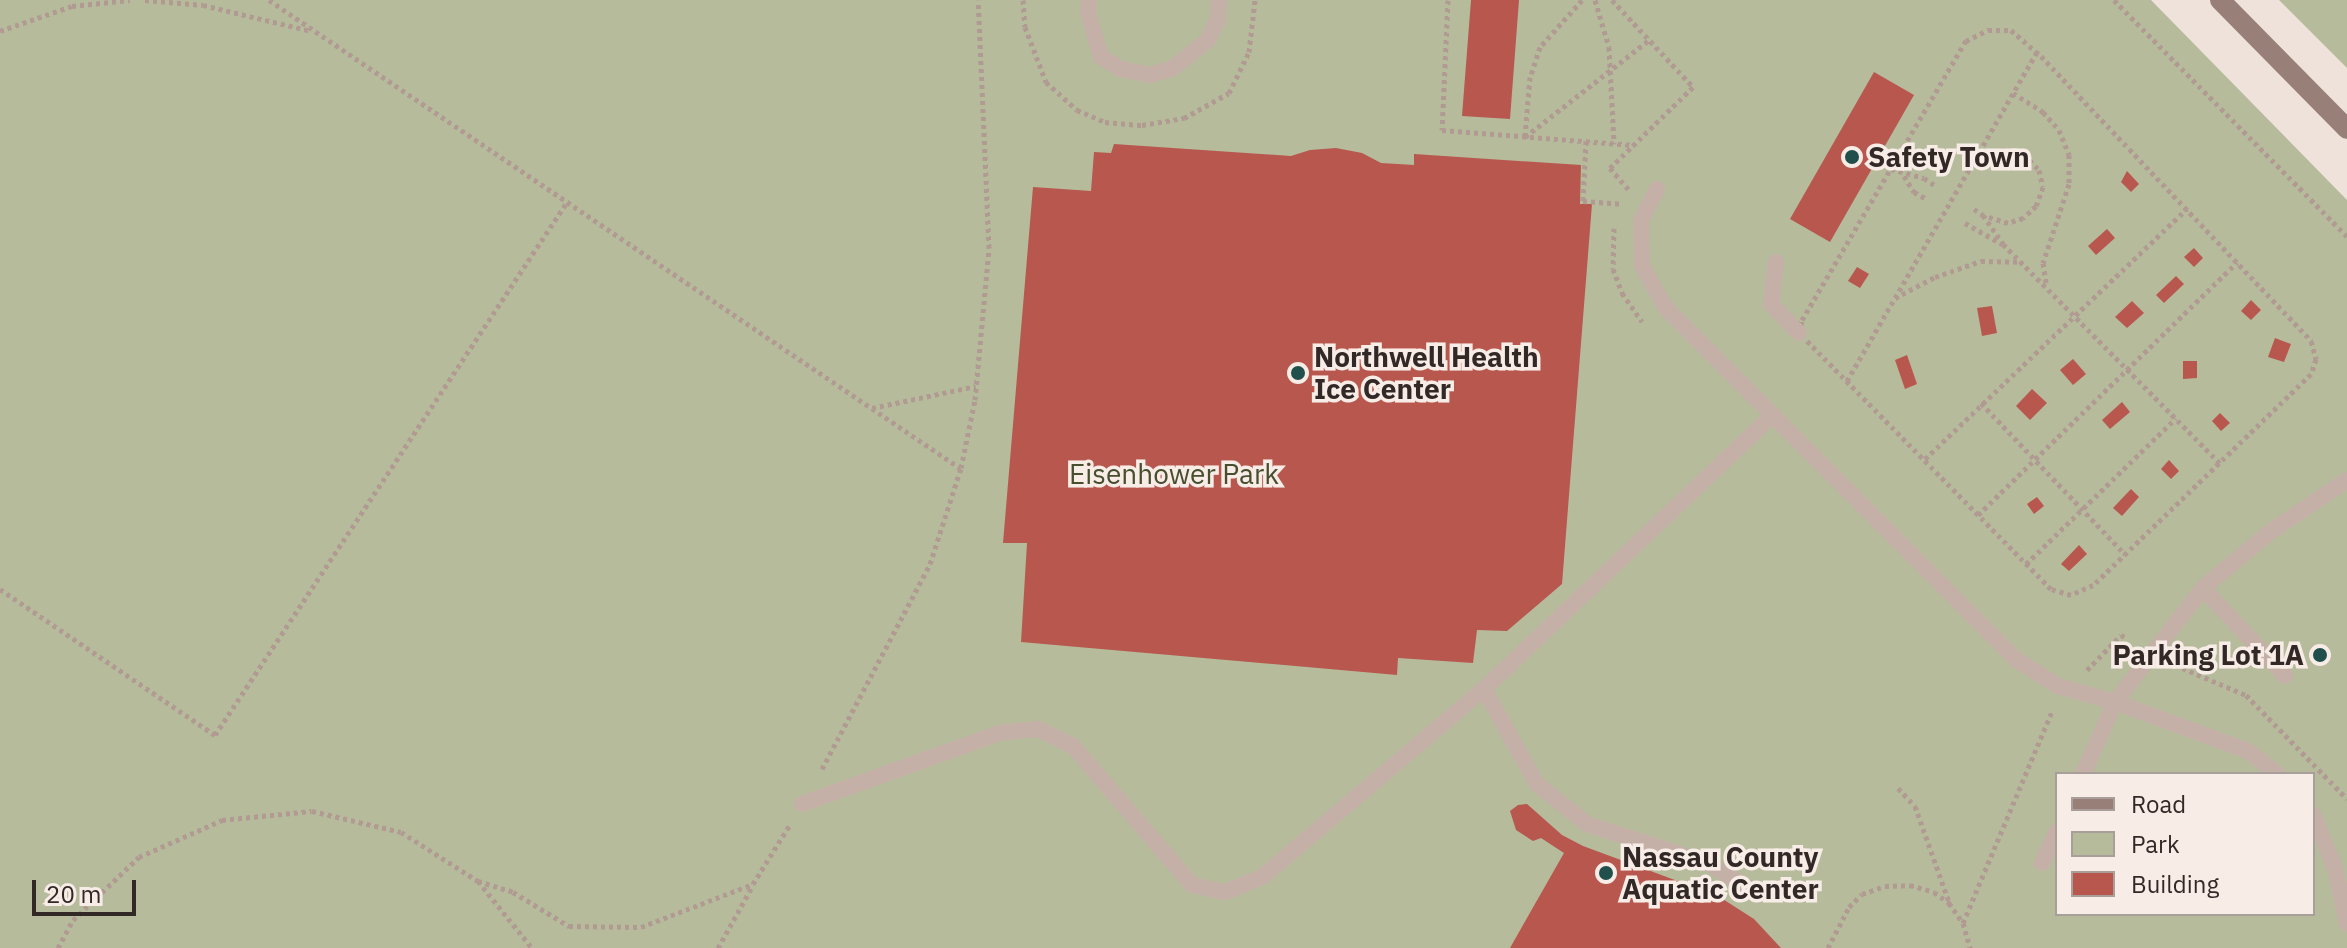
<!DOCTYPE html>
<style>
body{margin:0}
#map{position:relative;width:2347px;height:948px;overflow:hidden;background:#eee2da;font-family:"IBM Plex Sans",sans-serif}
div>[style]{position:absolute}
.green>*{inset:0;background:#b6bb9c}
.building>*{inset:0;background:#b8574e}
.path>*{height:5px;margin-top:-2.5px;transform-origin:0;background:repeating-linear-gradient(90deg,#b09a92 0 4px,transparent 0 8px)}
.lane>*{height:16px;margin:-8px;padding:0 8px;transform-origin:8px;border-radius:8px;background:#c5b0a8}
.secondary>*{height:20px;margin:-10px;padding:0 10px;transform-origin:10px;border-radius:10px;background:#988079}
.dots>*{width:22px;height:22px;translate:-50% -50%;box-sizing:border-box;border:4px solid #f7ece6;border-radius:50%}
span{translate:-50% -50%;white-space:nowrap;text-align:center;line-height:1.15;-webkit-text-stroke:7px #f7ece6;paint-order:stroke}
.poi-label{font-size:28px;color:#322927;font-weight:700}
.left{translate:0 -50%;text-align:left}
.right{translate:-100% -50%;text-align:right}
.park-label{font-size:28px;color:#474e2e}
.legend{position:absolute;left:2055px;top:772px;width:260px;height:144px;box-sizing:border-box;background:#f7ece6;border:2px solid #a89e9a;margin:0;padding:10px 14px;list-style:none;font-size:24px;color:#322927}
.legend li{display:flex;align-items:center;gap:16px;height:40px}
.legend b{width:40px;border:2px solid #a89e9a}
.scale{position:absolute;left:32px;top:880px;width:104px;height:36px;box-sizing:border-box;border:4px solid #322927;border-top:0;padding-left:10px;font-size:24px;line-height:28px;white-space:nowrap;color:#322927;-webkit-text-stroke:6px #f7ece6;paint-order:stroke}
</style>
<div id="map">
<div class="green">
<div style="clip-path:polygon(evenodd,0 0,2151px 0,2347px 200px,2347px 948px,0 948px,0 0,2057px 774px,2313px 774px,2313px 914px,2057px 914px,2057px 774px)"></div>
<div style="clip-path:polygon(2279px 0,2347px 0,2347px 68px)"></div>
</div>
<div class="building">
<div style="clip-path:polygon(1471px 0,1519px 0,1510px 119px,1462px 116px)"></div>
<div style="clip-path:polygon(1874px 72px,1914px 95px,1830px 242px,1790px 219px)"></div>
<div style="clip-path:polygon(1114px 144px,1291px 156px,1310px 150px,1336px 148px,1362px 153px,1381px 163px,1414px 165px,1414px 154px,1581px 165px,1580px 204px,1592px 204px,1562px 584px,1507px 631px,1477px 630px,1473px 663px,1398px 658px,1397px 675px,1021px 642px,1027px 543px,1003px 543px,1033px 187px,1091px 191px,1094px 152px,1111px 153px)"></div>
<div style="clip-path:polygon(2127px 171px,2139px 184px,2131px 192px,2121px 182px)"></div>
<div style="clip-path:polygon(2107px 229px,2115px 238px,2096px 255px,2088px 246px)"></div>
<div style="clip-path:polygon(2194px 248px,2203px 258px,2194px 267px,2184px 257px)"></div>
<div style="clip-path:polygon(1857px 267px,1869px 274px,1860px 288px,1848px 281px)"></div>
<div style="clip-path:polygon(2176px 276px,2184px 284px,2164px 303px,2156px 295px)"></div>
<div style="clip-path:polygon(2251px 300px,2261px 310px,2251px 320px,2241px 311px)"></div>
<div style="clip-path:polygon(2132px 301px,2144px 313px,2127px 328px,2115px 317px)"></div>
<div style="clip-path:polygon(1992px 306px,1997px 333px,1982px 336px,1977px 308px)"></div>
<div style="clip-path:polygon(2275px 338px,2291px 344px,2284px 362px,2268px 357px)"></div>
<div style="clip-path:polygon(1907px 355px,1917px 384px,1905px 389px,1895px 360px)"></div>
<div style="clip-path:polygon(2073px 359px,2086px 374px,2073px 385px,2060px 370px)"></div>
<div style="clip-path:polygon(2183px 361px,2197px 361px,2197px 378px,2183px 379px)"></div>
<div style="clip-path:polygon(2032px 389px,2047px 403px,2030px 420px,2016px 406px)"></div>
<div style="clip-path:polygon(2122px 402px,2130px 412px,2110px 429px,2102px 420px)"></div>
<div style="clip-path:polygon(2220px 413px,2230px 423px,2221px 431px,2212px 421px)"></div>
<div style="clip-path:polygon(2169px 460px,2179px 471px,2171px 479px,2161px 469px)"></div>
<div style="clip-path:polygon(2131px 489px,2139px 497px,2122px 516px,2113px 508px)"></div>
<div style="clip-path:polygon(2037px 497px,2044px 506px,2034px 514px,2027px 504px)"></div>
<div style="clip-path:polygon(2079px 545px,2087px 554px,2069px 571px,2061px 564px)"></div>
<div style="clip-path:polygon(1527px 804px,1562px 835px,1583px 846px,1718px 896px,1754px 919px,1781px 948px,1510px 948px,1564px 853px,1541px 838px,1533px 841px,1516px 830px,1510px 811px,1518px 805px)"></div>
</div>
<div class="path">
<div style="left:145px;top:0;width:58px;rotate:4.9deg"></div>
<div style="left:203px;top:5px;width:111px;rotate:13.5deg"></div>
<div style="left:269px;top:0;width:835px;rotate:34.11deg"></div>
<div style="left:1023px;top:0;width:27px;rotate:86deg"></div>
<div style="left:1025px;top:27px;width:59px;rotate:69.1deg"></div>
<div style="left:1046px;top:82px;width:42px;rotate:42.1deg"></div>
<div style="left:1077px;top:110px;width:30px;rotate:23deg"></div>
<div style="left:1105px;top:122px;width:37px;rotate:5deg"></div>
<div style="left:1142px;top:125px;width:43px;rotate:-9.5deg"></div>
<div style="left:1184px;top:118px;width:51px;rotate:-29.1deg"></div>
<div style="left:1229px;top:93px;width:46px;rotate:-64deg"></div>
<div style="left:1249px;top:52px;width:52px;rotate:-83.4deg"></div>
<div style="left:1448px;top:0;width:130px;rotate:92.6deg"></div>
<div style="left:1442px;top:130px;width:192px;rotate:4.5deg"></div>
<div style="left:1582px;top:0;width:63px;rotate:131.8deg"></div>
<div style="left:1540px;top:47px;width:32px;rotate:108deg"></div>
<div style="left:1530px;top:77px;width:60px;rotate:94.8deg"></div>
<div style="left:1525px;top:137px;width:157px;rotate:-38deg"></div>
<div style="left:1595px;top:0;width:49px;rotate:73.4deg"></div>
<div style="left:1609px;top:47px;width:97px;rotate:87deg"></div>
<div style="left:1612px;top:0;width:119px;rotate:47deg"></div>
<div style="left:1693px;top:87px;width:116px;rotate:135.7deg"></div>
<div style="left:1610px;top:168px;width:28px;rotate:49deg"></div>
<div style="left:2114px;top:0;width:332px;rotate:45.4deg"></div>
<div style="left:1988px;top:30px;width:23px"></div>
<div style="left:2011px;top:30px;width:40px;rotate:41deg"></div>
<div style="left:2041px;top:56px;width:393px;rotate:46.5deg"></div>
<div style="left:2311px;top:341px;width:19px;rotate:74deg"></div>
<div style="left:2316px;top:359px;width:16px;rotate:108deg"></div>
<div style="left:2311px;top:374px;width:303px;rotate:135.9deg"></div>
<div style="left:2093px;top:585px;width:24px;rotate:156deg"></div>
<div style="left:2071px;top:595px;width:21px;rotate:-163deg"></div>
<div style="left:2051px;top:589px;width:359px;rotate:-134.5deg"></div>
<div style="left:1799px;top:333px;width:13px;rotate:-77deg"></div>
<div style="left:1802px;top:320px;width:324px;rotate:-59.6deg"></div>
<div style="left:1966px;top:41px;width:25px;rotate:-27deg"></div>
<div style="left:0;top:31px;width:76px;rotate:-19.1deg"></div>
<div style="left:72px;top:6px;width:58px;rotate:-5.9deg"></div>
<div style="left:2013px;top:93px;width:36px;rotate:32deg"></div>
<div style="left:2043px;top:112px;width:24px;rotate:48deg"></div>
<div style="left:2059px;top:130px;width:27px;rotate:68deg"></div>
<div style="left:2069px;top:155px;width:29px;rotate:90deg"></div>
<div style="left:2069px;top:184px;width:83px;rotate:108.2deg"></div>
<div style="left:2043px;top:263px;width:24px;rotate:81deg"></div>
<div style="left:1586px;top:141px;width:60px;rotate:92.9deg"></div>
<div style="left:1583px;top:201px;width:39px;rotate:4deg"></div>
<div style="left:1976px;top:158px;width:27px;rotate:-17deg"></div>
<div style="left:2002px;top:150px;width:22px;rotate:10deg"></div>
<div style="left:2024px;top:154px;width:22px;rotate:47deg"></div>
<div style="left:2039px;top:170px;width:17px;rotate:77deg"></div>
<div style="left:2043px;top:187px;width:20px;rotate:110deg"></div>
<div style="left:2036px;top:206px;width:18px;rotate:137deg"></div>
<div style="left:2023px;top:218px;width:16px;rotate:162deg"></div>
<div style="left:2008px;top:223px;width:23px;rotate:-162deg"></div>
<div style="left:1891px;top:169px;width:34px;rotate:15deg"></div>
<div style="left:1924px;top:178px;width:14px;rotate:34deg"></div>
<div style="left:1904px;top:176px;width:19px;rotate:58deg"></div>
<div style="left:1914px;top:192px;width:13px;rotate:29deg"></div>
<div style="left:1974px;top:209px;width:11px;rotate:34deg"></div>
<div style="left:1983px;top:215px;width:35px;rotate:55deg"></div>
<div style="left:2003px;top:244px;width:308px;rotate:45.3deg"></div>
<div style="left:1965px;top:223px;width:43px;rotate:29.6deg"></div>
<div style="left:1614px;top:228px;width:41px;rotate:91.4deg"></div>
<div style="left:1613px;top:269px;width:26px;rotate:69deg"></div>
<div style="left:1622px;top:293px;width:35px;rotate:55deg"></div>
<div style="left:1895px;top:298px;width:45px;rotate:-27.7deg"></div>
<div style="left:1935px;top:277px;width:49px;rotate:-19.2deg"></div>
<div style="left:1981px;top:261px;width:39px;rotate:1deg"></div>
<div style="left:1847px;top:381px;width:380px;rotate:-60deg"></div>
<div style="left:1981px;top:403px;width:209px;rotate:46.4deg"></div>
<div style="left:872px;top:408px;width:106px;rotate:-11.9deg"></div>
<div style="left:1925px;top:459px;width:362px;rotate:-43.7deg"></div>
<div style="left:1978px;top:515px;width:362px;rotate:-44.3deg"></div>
<div style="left:2026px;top:564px;width:209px;rotate:-44.2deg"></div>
<div style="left:0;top:589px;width:260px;rotate:34.2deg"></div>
<div style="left:215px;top:735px;width:639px;rotate:-56.56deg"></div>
<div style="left:2175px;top:665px;width:77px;rotate:22.9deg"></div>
<div style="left:2246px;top:695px;width:145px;rotate:45.8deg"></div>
<div style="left:2087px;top:670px;width:49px;rotate:-45.8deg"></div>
<div style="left:2121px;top:635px;width:7px;rotate:27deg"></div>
<div style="left:822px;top:769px;width:232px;rotate:-62.2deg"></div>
<div style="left:930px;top:564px;width:101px;rotate:-72.1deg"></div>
<div style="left:961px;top:468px;width:69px;rotate:-78.4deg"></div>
<div style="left:975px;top:400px;width:153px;rotate:-84.7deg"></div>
<div style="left:989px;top:248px;width:248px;rotate:-92.5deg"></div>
<div style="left:1898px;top:788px;width:25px;rotate:47deg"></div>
<div style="left:1915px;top:806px;width:102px;rotate:70.5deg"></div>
<div style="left:478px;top:881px;width:37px;rotate:17deg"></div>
<div style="left:513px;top:892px;width:66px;rotate:31.3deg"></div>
<div style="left:569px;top:926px;width:72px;rotate:0.8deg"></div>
<div style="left:641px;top:927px;width:120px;rotate:-21deg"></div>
<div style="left:753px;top:884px;width:72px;rotate:-58.1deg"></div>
<div style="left:1963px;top:923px;width:232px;rotate:-67.2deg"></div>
<div style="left:58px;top:948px;width:32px;rotate:-62deg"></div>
<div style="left:73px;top:920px;width:91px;rotate:-43.7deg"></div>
<div style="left:139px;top:857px;width:91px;rotate:-24deg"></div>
<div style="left:222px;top:820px;width:90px;rotate:-5.7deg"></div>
<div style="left:312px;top:811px;width:91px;rotate:13.3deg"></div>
<div style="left:401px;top:832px;width:91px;rotate:32.5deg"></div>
<div style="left:478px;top:881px;width:86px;rotate:51.1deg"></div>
<div style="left:718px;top:948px;width:72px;rotate:-60.9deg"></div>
<div style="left:1828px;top:948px;width:46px;rotate:-62.9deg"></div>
<div style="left:1849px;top:907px;width:18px;rotate:-45deg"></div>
<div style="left:1862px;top:894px;width:24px;rotate:-19deg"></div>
<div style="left:1885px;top:886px;width:25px;rotate:-2deg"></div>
<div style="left:1910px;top:885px;width:25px;rotate:16deg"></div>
<div style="left:1934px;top:892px;width:19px;rotate:36deg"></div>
<div style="left:1949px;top:903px;width:24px;rotate:55deg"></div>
<div style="left:1963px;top:923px;width:26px;rotate:74deg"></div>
</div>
<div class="lane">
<div style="left:1089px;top:0;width:12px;rotate:95deg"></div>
<div style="left:1088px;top:12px;width:47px;rotate:73.9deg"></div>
<div style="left:1101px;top:57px;width:23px;rotate:31deg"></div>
<div style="left:1121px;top:69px;width:30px;rotate:12deg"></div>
<div style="left:1150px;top:75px;width:24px;rotate:-17deg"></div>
<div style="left:1173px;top:68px;width:45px;rotate:-38.7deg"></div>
<div style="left:1208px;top:40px;width:23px;rotate:-65deg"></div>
<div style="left:1218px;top:19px;width:19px;rotate:-87deg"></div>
<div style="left:1657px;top:189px;width:36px;rotate:117deg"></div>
<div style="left:1641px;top:221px;width:45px;rotate:88.7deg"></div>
<div style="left:1642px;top:266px;width:48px;rotate:60.3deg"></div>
<div style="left:1666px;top:308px;width:497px;rotate:45.1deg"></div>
<div style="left:2017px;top:660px;width:49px;rotate:32.4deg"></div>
<div style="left:2058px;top:686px;width:59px;rotate:15.7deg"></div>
<div style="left:2115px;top:702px;width:142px;rotate:20.2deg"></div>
<div style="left:2248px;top:751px;width:37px;rotate:38deg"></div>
<div style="left:1776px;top:262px;width:42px;rotate:96.8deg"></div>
<div style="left:1771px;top:304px;width:40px;rotate:46deg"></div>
<div style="left:2203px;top:588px;width:120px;rotate:47deg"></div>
<div style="left:1484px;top:689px;width:109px;rotate:60.8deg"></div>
<div style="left:1537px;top:784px;width:64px;rotate:38.7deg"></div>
<div style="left:1587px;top:824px;width:127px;rotate:17.9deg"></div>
<div style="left:1708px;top:863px;width:48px;rotate:31.4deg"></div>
<div style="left:2083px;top:774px;width:79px;rotate:-66deg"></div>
<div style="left:2115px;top:702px;width:144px;rotate:-52.3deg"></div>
<div style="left:2203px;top:588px;width:87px;rotate:-39.9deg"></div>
<div style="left:2270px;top:532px;width:93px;rotate:-34deg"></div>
<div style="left:802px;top:804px;width:209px;rotate:-19.8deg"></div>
<div style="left:999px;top:733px;width:39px;rotate:-6deg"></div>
<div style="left:1038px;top:729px;width:39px;rotate:26deg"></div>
<div style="left:1073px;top:746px;width:183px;rotate:49.4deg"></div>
<div style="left:1192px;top:885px;width:34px;rotate:12deg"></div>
<div style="left:1225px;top:892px;width:40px;rotate:-22deg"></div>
<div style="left:1262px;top:877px;width:291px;rotate:-40.3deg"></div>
<div style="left:1484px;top:689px;width:398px;rotate:-43.5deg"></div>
<div style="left:2313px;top:814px;width:58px;rotate:67.8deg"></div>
<div style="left:2335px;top:868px;width:57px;rotate:77.9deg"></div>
<div style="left:2042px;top:863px;width:35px;rotate:-65deg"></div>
</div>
<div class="secondary">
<div style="left:2220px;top:0;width:181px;rotate:45.4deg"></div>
</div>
<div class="dots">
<div style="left:1852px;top:157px;background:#214f4b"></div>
<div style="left:1298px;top:373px;background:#214f4b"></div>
<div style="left:2320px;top:655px;background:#214f4b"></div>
<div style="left:1606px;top:873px;background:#214f4b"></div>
</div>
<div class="poi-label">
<span class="left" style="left:1868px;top:157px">Safety Town</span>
<span class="left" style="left:1314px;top:373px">Northwell Health<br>Ice Center</span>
<span class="right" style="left:2304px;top:655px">Parking Lot 1A</span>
<span class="left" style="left:1622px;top:873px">Nassau County<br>Aquatic Center</span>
</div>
<div class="park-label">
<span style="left:1174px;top:474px">Eisenhower Park</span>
</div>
<ul class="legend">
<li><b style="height:10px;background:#988079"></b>Road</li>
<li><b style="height:22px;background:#b6bb9c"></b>Park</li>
<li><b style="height:22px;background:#b8574e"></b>Building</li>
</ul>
<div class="scale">20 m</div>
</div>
